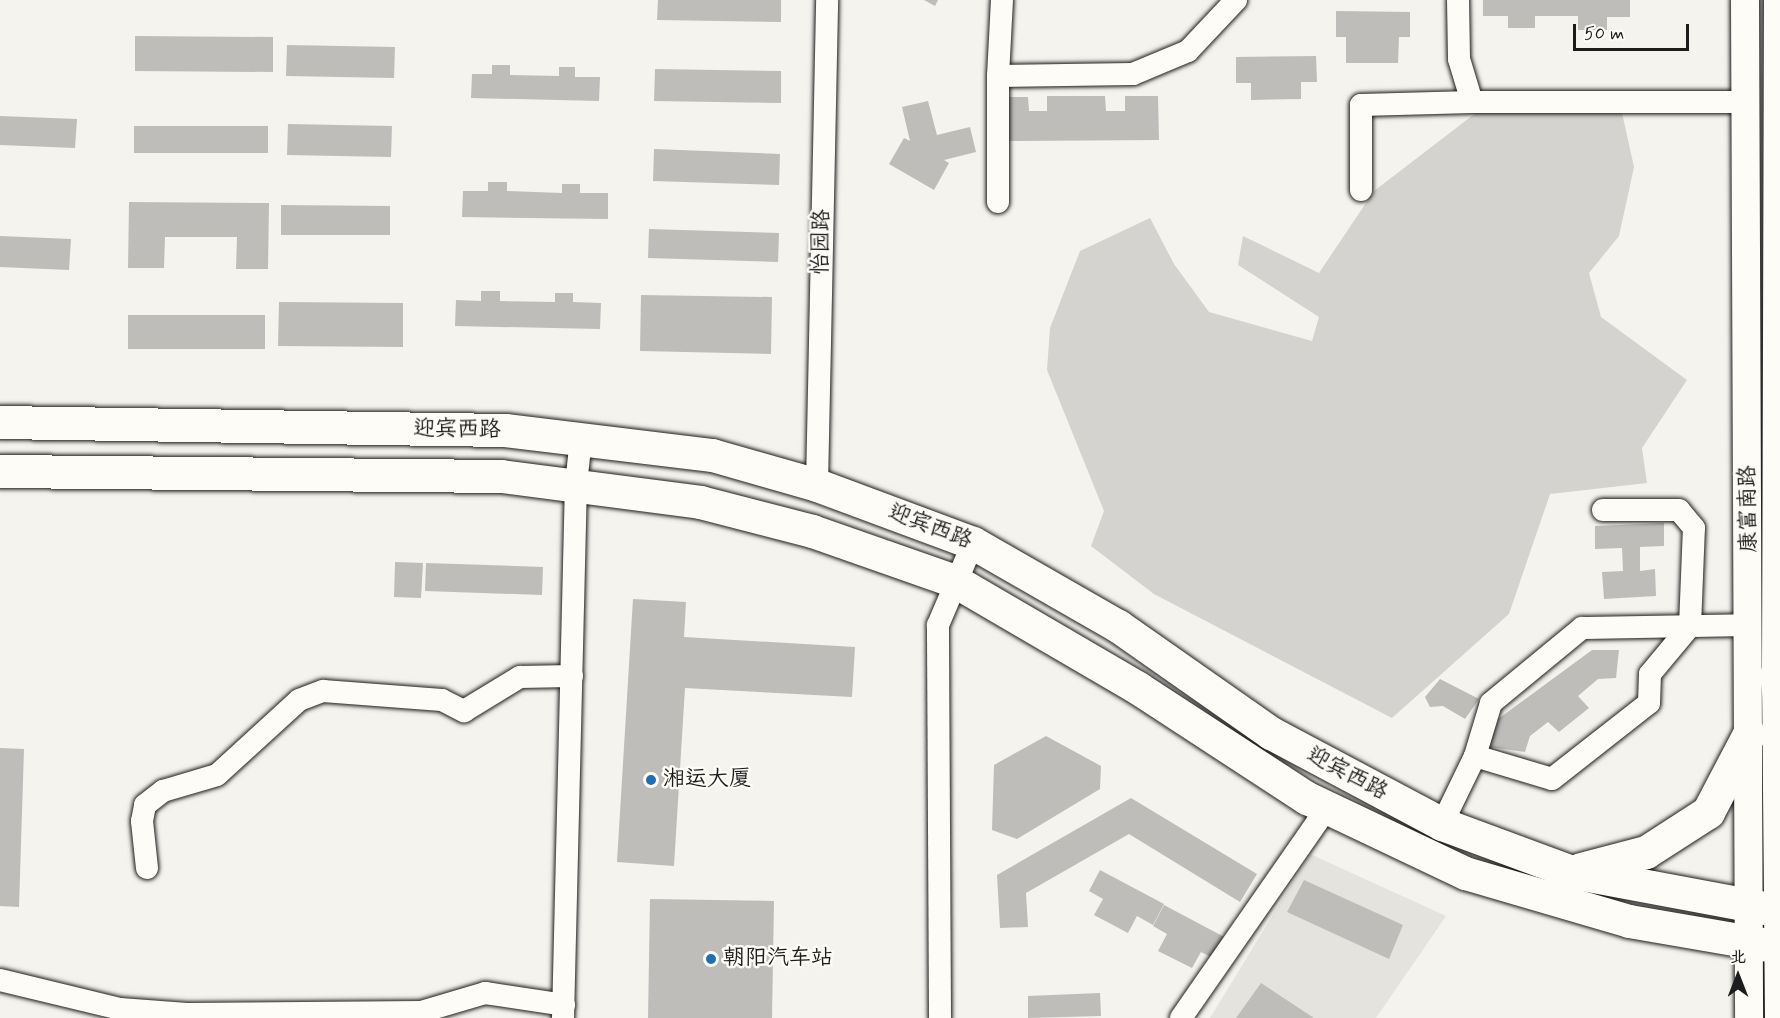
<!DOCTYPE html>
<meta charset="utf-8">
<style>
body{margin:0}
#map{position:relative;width:1780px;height:1018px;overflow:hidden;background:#f4f3ee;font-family:Mynerve,"LXGW WenKai TC",sans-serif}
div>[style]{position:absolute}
.built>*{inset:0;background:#e4e3de}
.green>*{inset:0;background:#d4d3cf}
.building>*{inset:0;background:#bebdba}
.roads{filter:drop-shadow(0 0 2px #1c1c1c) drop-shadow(0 0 2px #1c1c1c)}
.minor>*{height:22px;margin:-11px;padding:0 11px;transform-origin:11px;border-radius:11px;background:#fdfcf7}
.major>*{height:28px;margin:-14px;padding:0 14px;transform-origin:14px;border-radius:14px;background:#fdfcf7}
.highway>*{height:33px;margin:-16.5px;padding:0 16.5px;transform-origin:16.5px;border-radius:16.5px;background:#fdfcf7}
.dots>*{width:16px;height:16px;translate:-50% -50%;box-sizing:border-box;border:3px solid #fdfcf7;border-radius:50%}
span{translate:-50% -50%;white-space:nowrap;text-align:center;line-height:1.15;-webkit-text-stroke:5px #fdfcf7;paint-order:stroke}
.street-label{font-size:22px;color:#1c1c1c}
.poi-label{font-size:22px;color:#1c1c1c}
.left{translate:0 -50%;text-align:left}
.north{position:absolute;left:1708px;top:946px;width:60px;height:60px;-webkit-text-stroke:4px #fdfcf7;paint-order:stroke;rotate:0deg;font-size:16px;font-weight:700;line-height:24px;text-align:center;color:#1c1c1c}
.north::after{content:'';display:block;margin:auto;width:21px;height:27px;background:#1c1c1c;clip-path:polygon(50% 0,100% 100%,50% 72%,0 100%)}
.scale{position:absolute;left:1573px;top:24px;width:116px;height:27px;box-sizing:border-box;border:3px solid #1c1c1c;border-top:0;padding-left:8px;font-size:18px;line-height:21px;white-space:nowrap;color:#1c1c1c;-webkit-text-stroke:4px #fdfcf7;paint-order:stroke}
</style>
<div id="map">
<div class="built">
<div style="clip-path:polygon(1310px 854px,1446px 916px,1376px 1018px,1210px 1018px)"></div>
</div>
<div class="green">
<div style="clip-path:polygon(1481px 109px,1622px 113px,1634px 167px,1619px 236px,1589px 273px,1601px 317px,1687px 380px,1642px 448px,1647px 483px,1550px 494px,1509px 614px,1392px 718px,1154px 594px,1091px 546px,1104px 511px,1047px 370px,1050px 328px,1080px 251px,1150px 218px,1174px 264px,1209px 312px,1312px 341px,1319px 317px,1238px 265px,1243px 236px,1319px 273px,1374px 191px)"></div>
</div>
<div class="building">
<div style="clip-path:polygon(658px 0,781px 0,781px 22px,657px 20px)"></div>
<div style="clip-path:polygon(924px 0,938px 0,935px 6px)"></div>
<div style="clip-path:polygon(1483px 0,1630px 0,1630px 17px,1607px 17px,1607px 30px,1578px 30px,1578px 16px,1535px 16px,1535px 28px,1508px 28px,1508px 16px,1483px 16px)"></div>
<div style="clip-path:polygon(1336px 11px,1410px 12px,1410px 37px,1399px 37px,1398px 63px,1346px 63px,1346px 37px,1336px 37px)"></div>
<div style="clip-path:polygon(135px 36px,273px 37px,273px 72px,135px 71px)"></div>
<div style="clip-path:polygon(287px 45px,395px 47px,394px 78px,286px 76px)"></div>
<div style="clip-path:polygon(1316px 56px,1317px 82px,1301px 82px,1301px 99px,1251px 100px,1251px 83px,1236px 83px,1236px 57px)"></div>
<div style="clip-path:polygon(492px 65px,510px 65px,510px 75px,559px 76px,559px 67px,575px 67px,575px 77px,600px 77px,599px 101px,471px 98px,472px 74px,492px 74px)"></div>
<div style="clip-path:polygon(655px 69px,781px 71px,781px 103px,654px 101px)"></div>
<div style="clip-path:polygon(1047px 96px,1105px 96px,1106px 111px,1125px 111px,1125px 96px,1158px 96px,1159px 140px,1001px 141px,1001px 97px,1028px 97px,1029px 111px,1047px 111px)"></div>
<div style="clip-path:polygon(928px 101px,937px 135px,970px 127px,976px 152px,944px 160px,949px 163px,934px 190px,889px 164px,904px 138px,910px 141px,902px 107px)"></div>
<div style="clip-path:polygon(0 116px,77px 119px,75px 148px,0 145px)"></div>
<div style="clip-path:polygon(288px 124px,392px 126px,391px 157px,287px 155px)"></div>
<div style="clip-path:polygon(134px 126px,268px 126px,268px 153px,134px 153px)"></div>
<div style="clip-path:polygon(654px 149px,780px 154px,779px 185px,653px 181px)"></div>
<div style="clip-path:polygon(488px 182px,507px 182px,507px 191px,562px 193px,562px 184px,580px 184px,580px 193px,608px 193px,608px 219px,462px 217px,463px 191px,488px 191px)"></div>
<div style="clip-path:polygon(129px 202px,269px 203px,268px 269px,236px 269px,237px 237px,165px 237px,164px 268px,128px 268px)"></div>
<div style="clip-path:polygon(281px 205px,390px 206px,390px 235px,281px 235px)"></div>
<div style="clip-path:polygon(649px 229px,779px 233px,778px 262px,648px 258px)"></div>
<div style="clip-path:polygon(0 236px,71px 239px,69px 270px,0 267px)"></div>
<div style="clip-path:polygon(481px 291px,500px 291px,500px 301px,555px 302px,555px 293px,573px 293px,573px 302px,601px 303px,600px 329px,455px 326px,456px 300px,481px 301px)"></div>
<div style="clip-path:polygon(641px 295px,772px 297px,771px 354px,640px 351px)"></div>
<div style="clip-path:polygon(279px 302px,403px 303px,403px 347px,278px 346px)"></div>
<div style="clip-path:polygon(128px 315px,265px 315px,265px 349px,128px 349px)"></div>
<div style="clip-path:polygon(1664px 523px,1664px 546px,1640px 547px,1640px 571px,1655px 569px,1656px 596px,1604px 599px,1602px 572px,1623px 571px,1622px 548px,1595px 549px,1595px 526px)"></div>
<div style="clip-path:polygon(395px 562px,423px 563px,421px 598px,394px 597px)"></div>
<div style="clip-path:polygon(426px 563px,543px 567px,542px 595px,425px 591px)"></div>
<div style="clip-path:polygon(633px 599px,686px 602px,684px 637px,855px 647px,852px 697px,685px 688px,674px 866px,617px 862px)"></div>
<div style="clip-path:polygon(1592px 650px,1619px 650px,1616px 678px,1598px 679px,1578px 696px,1589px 708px,1559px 732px,1548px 722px,1530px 736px,1525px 752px,1489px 747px,1498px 719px)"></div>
<div style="clip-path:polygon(1440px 679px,1479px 699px,1465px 719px,1443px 706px,1430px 707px,1425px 697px)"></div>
<div style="clip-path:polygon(1046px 736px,1101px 766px,1100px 789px,1017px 839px,992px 830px,994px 765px)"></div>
<div style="clip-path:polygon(0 748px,24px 749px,19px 907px,0 906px)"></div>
<div style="clip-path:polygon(1131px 798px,1257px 874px,1240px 902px,1129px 834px,1026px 893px,1028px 927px,1000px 928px,997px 875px)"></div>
<div style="clip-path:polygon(1100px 870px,1164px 904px,1153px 925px,1137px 916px,1128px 933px,1094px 915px,1103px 899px,1089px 891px)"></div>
<div style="clip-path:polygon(1304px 880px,1403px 925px,1389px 959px,1287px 912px)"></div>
<div style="clip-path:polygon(650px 899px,774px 901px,772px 1018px,648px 1018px)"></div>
<div style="clip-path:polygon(1164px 905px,1228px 939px,1217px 960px,1201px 952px,1192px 968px,1158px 951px,1167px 934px,1153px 926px)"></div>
<div style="clip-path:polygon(1261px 983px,1314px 1018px,1236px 1018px)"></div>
<div style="clip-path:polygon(1100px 993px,1101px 1016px,1028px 1018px,1028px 996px)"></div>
</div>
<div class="roads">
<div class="minor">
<div style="left:1458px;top:0;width:59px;rotate:89deg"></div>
<div style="left:1459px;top:59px;width:45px;rotate:73.2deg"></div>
<div style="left:1472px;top:102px;width:272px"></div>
<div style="left:998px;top:76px;width:76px;rotate:-87deg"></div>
<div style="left:1361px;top:190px;width:85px;rotate:-90deg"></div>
<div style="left:1361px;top:105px;width:111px;rotate:-1.5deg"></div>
<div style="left:998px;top:202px;width:126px;rotate:-90deg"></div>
<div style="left:998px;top:76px;width:135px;rotate:-0.8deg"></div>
<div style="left:1133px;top:74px;width:60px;rotate:-22.7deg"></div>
<div style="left:1188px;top:51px;width:70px;rotate:-46.7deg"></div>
<div style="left:817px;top:485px;width:485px;rotate:-88.8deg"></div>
<div style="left:1475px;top:756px;width:80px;rotate:16.6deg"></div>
<div style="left:1552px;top:779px;width:123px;rotate:-38.1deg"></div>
<div style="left:1649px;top:703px;width:29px;rotate:-88deg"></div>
<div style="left:1650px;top:674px;width:62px;rotate:-50.2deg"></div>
<div style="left:1690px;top:626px;width:98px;rotate:-87.7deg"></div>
<div style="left:1694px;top:528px;width:23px;rotate:-130deg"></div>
<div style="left:1679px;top:510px;width:76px;rotate:180deg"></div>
<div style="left:1442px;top:824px;width:76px;rotate:-64.1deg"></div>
<div style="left:1475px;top:756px;width:55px;rotate:-73.2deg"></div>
<div style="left:1491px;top:703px;width:118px;rotate:-39.5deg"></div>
<div style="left:1582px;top:628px;width:168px;rotate:-1deg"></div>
<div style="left:147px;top:868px;width:47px;rotate:-96.1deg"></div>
<div style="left:142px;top:821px;width:16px;rotate:-79deg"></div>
<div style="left:145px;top:805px;width:23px;rotate:-38deg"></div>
<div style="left:163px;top:791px;width:56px;rotate:-16.5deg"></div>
<div style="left:217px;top:775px;width:111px;rotate:-42.4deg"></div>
<div style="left:299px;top:700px;width:26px;rotate:-21deg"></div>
<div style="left:323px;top:691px;width:119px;rotate:4.3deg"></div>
<div style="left:442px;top:700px;width:25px;rotate:27deg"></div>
<div style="left:464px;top:711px;width:66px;rotate:-31.3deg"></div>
<div style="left:520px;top:677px;width:52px;rotate:-1.1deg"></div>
<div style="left:0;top:980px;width:123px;rotate:13.6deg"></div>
<div style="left:120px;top:1009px;width:67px;rotate:4.3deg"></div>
<div style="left:187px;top:1014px;width:234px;rotate:-0.5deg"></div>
<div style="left:421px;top:1012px;width:67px;rotate:-16.5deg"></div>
<div style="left:485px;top:993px;width:80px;rotate:8.6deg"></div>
<div style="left:563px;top:1018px;width:534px;rotate:-88.61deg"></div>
<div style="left:576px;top:484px;width:45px;rotate:-83.7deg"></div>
<div style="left:940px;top:1018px;width:393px;rotate:-90.3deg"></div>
<div style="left:938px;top:625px;width:89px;rotate:-66.9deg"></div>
<div style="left:1181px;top:1018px;width:256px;rotate:-55.2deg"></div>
</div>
<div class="major">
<div style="left:1745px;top:0;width:1018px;rotate:89.77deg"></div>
<div style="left:1778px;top:0;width:675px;rotate:90.17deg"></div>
<div style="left:1776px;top:675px;width:343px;rotate:89.5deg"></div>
</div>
<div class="highway">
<div style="left:0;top:422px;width:505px;rotate:0.91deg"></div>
<div style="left:505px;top:430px;width:209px;rotate:6.9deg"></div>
<div style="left:712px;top:455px;width:109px;rotate:15.9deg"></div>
<div style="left:817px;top:485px;width:166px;rotate:20.4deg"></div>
<div style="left:973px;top:543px;width:167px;rotate:29.8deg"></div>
<div style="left:1118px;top:626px;width:187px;rotate:35deg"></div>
<div style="left:1271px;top:733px;width:194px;rotate:28deg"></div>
<div style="left:1442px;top:824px;width:139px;rotate:20.3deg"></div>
<div style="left:1572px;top:872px;width:212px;rotate:10.6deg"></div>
<div style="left:0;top:471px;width:501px;rotate:0.57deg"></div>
<div style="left:501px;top:476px;width:201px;rotate:7.4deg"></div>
<div style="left:700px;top:502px;width:116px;rotate:14.5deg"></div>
<div style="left:812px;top:531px;width:151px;rotate:19.3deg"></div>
<div style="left:955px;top:581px;width:212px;rotate:30.3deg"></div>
<div style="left:1138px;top:688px;width:202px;rotate:33.1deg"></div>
<div style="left:1307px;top:798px;width:175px;rotate:25.4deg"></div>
<div style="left:1465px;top:873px;width:171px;rotate:16.3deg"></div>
<div style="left:1629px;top:921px;width:153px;rotate:9.8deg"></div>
<div style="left:1776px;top:675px;width:30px;rotate:82deg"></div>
<div style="left:1581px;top:869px;width:67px;rotate:-14.7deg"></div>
<div style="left:1646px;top:852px;width:74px;rotate:-32.8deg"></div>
<div style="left:1708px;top:812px;width:88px;rotate:-62.3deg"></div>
</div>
</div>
<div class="dots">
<div style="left:651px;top:780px;background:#1f6fb2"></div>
<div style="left:711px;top:959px;background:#1f6fb2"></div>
</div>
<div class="street-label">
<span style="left:822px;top:242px;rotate:-89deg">怡园路</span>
<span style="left:457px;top:430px;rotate:1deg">迎宾西路</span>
<span style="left:1749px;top:509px;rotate:-91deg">康富南路</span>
<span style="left:930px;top:527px;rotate:21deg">迎宾西路</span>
<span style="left:1347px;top:774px;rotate:28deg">迎宾西路</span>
</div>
<div class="poi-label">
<span class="left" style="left:663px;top:780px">湘运大厦</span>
<span class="left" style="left:723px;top:959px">朝阳汽车站</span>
</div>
<div class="north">北</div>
<div class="scale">50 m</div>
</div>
